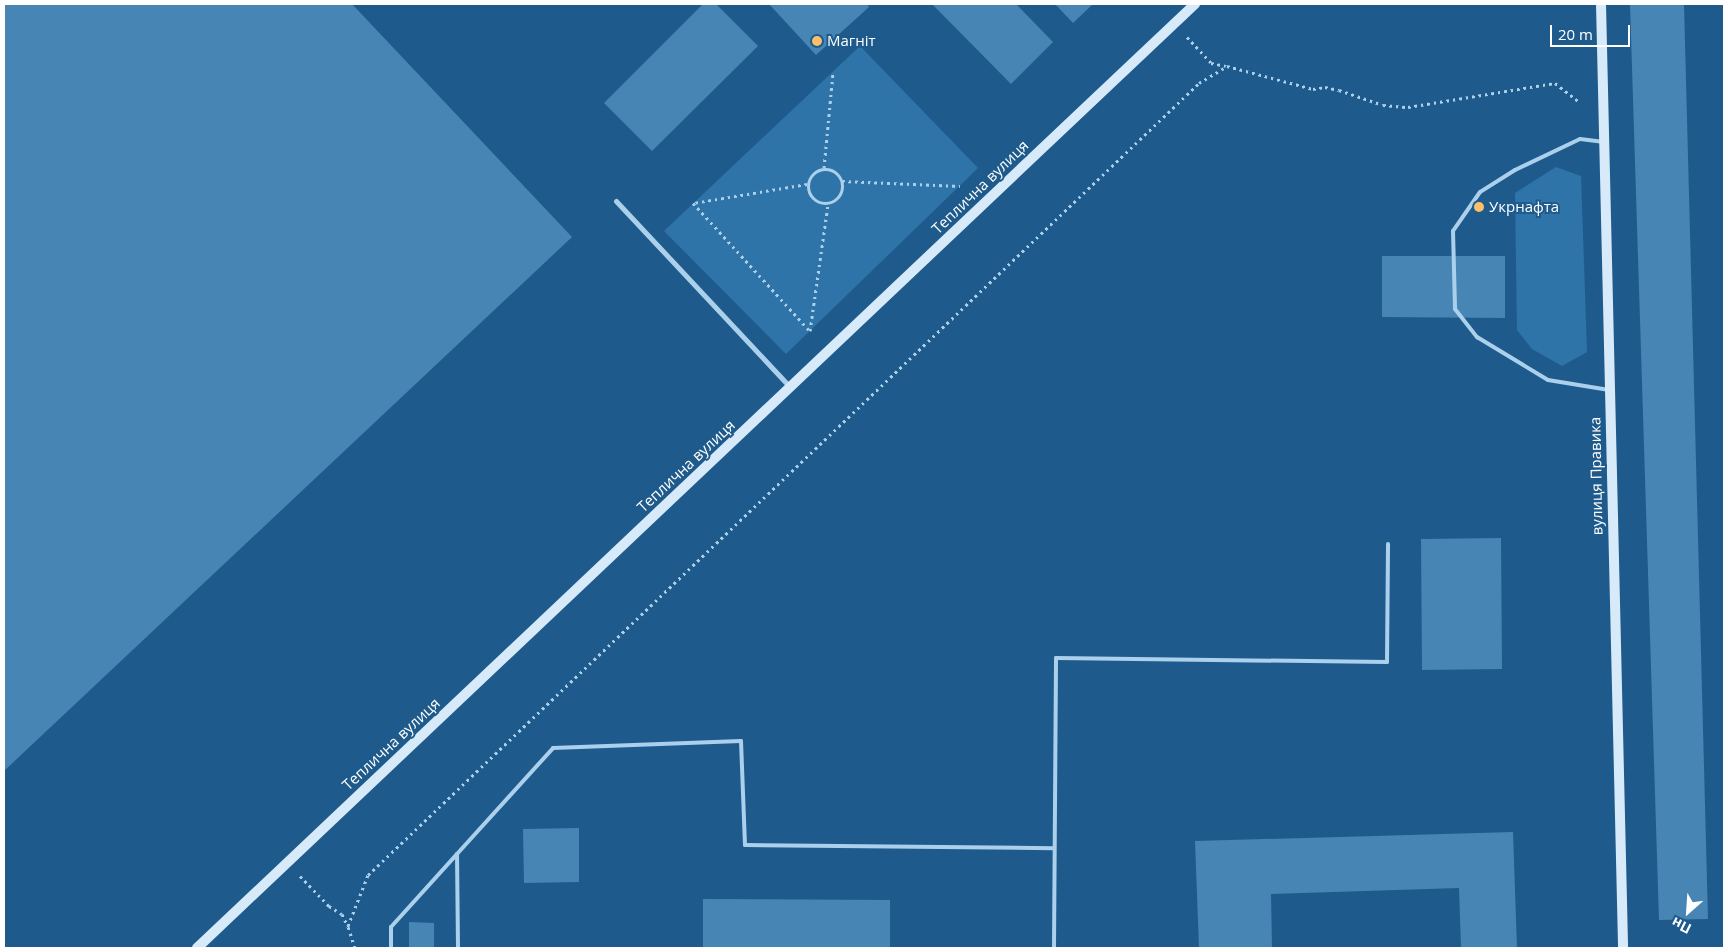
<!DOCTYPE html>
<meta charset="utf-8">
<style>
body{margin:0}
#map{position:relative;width:1728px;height:952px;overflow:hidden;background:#1e5b8c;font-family:"Open Sans",sans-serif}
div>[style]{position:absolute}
.green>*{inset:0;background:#2e74a8}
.building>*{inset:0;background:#4685b4}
.path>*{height:3px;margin-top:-1.5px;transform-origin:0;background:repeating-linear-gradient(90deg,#abd0ec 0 2.5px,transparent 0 6.5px)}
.path>.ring{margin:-1.5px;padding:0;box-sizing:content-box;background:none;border:3px solid #abd0ec;border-radius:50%}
.lane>*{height:4px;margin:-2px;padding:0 2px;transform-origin:2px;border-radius:2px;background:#abd0ec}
.street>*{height:5px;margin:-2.5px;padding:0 2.5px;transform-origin:2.5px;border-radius:2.5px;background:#abd0ec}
.secondary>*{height:10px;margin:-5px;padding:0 5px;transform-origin:5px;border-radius:5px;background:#d7eaf9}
.dots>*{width:14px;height:14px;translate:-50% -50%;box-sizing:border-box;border:2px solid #1e5b8c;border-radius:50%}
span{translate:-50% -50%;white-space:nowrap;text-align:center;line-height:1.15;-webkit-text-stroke:4px #1e5b8c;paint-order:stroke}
.poi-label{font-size:15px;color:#fff}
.left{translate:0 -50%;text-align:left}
.street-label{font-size:15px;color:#fff}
.frame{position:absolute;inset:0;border:5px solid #fff;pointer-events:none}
.north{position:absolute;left:1663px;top:887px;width:50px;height:50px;-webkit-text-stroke:4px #1e5b8c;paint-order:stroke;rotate:206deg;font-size:14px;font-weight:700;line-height:20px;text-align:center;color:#fff}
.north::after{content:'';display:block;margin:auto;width:18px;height:22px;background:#fff;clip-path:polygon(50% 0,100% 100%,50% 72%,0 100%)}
.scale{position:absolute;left:1550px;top:25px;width:80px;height:22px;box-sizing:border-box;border:2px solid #fff;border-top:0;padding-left:6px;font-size:15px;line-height:18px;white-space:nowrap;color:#fff;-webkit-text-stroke:4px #1e5b8c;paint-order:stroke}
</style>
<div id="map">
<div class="green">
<div style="clip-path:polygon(860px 46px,978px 168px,786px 354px,664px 231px)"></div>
<div style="clip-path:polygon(1556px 167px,1581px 176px,1587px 352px,1562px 366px,1532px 349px,1517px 330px,1515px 193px)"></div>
</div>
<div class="building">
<div style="clip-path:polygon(4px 4px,352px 4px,572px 237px,4px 771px)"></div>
<div style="clip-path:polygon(703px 4px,716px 4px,758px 46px,652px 151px,604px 103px)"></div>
<div style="clip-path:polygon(769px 4px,867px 4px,869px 7px,816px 55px)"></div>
<div style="clip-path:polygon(932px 4px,1016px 4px,1053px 42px,1011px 84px)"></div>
<div style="clip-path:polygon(1055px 4px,1093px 4px,1073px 23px)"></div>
<div style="clip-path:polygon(1630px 4px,1684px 4px,1708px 919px,1659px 920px)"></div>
<div style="clip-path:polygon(1382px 256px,1505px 256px,1505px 318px,1382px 317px)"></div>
<div style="clip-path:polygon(1501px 538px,1502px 669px,1422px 670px,1421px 539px)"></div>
<div style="clip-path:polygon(579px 828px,579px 882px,524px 883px,523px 829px)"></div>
<div style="clip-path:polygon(1513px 832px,1517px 948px,1461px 948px,1459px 888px,1271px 894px,1272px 948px,1199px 948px,1195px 841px)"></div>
<div style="clip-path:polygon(703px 899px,890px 900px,890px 948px,703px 948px)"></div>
<div style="clip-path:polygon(409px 922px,434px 923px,434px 948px,409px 948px)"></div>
</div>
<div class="path">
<div style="left:1187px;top:37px;width:35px;rotate:47deg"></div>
<div style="left:1211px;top:63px;width:15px;rotate:11deg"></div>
<div style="left:824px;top:168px;width:96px;rotate:-84.6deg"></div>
<div class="ring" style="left:808px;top:169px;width:31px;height:31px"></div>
<div style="left:842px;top:181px;width:118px;rotate:2.4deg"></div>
<div style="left:807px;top:184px;width:116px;rotate:170.5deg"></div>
<div style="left:693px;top:203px;width:173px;rotate:47.6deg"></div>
<div style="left:810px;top:331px;width:128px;rotate:-81.9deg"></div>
<div style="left:300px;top:876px;width:42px;rotate:46deg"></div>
<div style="left:329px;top:906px;width:15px;rotate:32deg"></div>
<div style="left:342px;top:914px;width:14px;rotate:65deg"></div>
<div style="left:355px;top:948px;width:23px;rotate:-108deg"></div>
<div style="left:348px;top:926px;width:55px;rotate:-68.6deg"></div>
<div style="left:368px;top:875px;width:1148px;rotate:-43.62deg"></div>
<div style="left:1199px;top:83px;width:33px;rotate:-31deg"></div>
<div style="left:1227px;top:66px;width:89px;rotate:15deg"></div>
<div style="left:1313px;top:89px;width:12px;rotate:-9deg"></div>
<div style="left:1325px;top:87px;width:14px;rotate:12deg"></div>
<div style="left:1339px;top:90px;width:46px;rotate:18.8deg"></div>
<div style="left:1383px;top:105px;width:25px;rotate:5deg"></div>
<div style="left:1408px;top:107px;width:149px;rotate:-9.3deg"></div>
<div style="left:1555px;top:83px;width:31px;rotate:38deg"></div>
</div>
<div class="lane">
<div style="left:1604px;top:142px;width:24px;rotate:-173deg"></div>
<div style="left:1580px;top:139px;width:72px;rotate:154.5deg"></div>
<div style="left:1515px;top:170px;width:41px;rotate:147.8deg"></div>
<div style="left:1480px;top:192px;width:47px;rotate:124.7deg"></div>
<div style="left:1453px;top:231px;width:78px;rotate:88.5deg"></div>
<div style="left:1455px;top:309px;width:36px;rotate:52deg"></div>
<div style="left:1477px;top:337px;width:83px;rotate:31.2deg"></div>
<div style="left:1548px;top:380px;width:62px;rotate:9.3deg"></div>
<div style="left:391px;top:948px;width:21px;rotate:-90deg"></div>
<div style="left:391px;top:927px;width:98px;rotate:-47.9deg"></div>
<div style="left:458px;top:948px;width:94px;rotate:-90.6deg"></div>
<div style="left:457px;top:854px;width:143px;rotate:-47.8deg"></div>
<div style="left:553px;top:748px;width:188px;rotate:-2.1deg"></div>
<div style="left:741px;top:741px;width:104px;rotate:87.8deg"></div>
<div style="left:745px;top:845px;width:309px;rotate:0.6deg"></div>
<div style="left:1054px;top:948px;width:290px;rotate:-89.6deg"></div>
<div style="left:1056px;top:658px;width:331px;rotate:0.7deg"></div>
<div style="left:1387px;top:662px;width:118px;rotate:-89.5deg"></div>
</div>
<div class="street">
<div style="left:616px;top:201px;width:255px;rotate:46.9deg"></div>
</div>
<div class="secondary">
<div style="left:1601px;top:4px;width:944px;rotate:88.66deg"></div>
<div style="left:197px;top:948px;width:1374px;rotate:-43.41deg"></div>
</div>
<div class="dots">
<div style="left:817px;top:41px;background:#fcc06a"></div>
<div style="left:1479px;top:207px;background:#fcc06a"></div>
</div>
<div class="poi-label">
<span class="left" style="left:827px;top:41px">Магніт</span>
<span class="left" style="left:1489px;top:207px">Укрнафта</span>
</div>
<div class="street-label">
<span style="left:980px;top:187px;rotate:-44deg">Теплична вулиця</span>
<span style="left:686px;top:466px;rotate:-43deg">Теплична вулиця</span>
<span style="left:1596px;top:476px;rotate:-91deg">вулиця Правика</span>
<span style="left:391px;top:744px;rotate:-43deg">Теплична вулиця</span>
</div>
<div class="frame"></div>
<div class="north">Пн</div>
<div class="scale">20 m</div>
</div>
